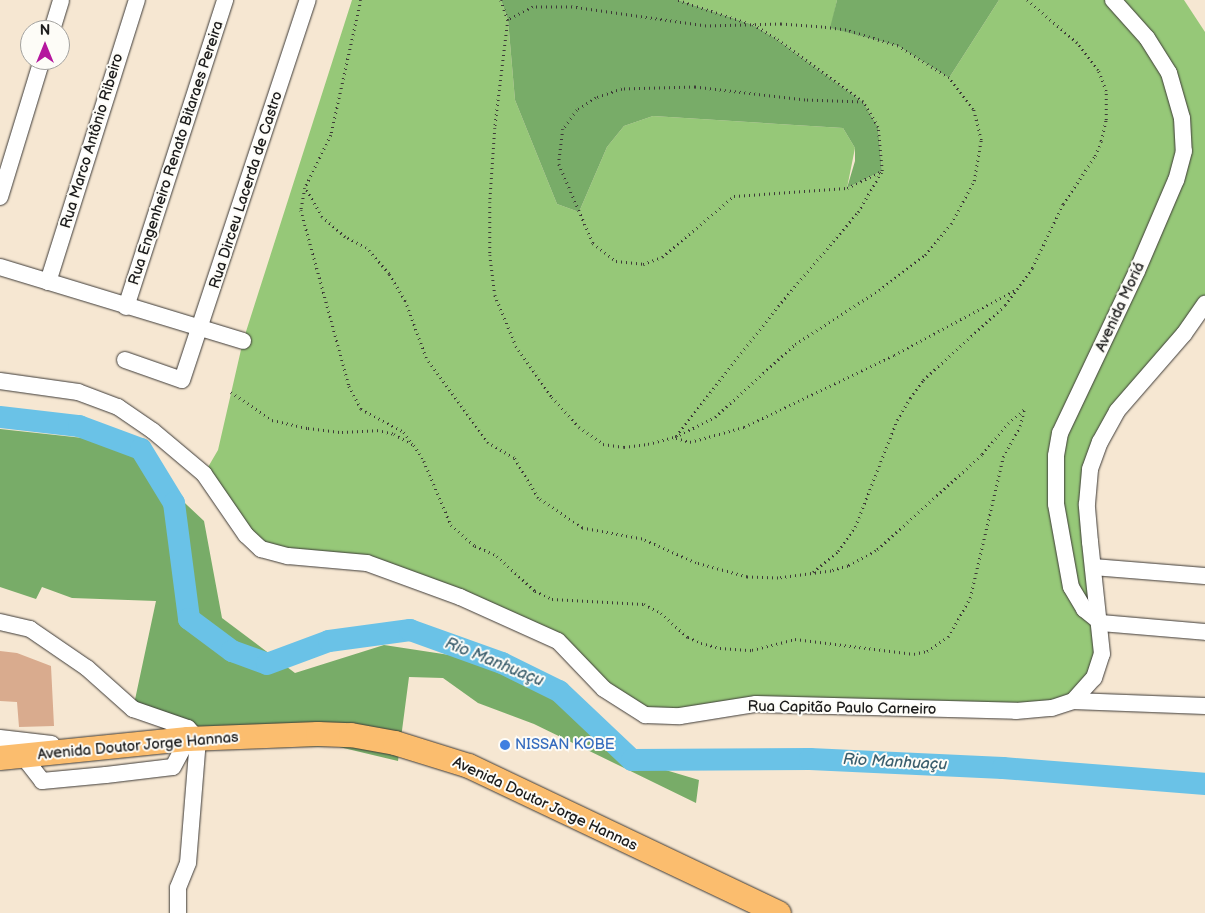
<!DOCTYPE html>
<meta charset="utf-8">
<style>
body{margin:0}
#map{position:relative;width:1205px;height:913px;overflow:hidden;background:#f6e7d2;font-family:"Balsamiq Sans",sans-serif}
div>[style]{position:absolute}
.green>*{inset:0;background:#96c878}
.forest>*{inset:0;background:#78ac68}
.river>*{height:22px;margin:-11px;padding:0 11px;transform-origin:11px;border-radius:11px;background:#6ac2e7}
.building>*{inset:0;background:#d9ab8e}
.path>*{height:2.5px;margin-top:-1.25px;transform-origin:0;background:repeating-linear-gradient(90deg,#3d3a37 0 1px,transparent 0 5px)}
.roads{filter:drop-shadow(0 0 1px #3d3a37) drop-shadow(0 0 1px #3d3a37)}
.minor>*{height:16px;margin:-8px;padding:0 8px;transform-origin:8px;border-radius:8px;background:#fff}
.highway>*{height:24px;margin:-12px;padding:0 12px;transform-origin:12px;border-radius:12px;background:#fbbd6e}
.dots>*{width:14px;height:14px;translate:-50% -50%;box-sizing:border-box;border:2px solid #fdfcf7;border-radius:50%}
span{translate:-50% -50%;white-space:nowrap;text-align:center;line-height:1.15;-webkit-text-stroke:4px #fdfcf7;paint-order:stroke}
.street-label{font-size:15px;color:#1c1c1c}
.shop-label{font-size:15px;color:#366cbe}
.left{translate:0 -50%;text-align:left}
.water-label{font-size:16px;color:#3b5e6d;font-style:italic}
.north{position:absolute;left:20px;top:20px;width:50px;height:50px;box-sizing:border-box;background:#fdfcf7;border:1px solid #a3a29f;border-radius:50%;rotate:0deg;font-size:14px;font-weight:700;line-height:20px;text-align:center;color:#1c1c1c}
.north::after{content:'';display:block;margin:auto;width:18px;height:22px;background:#b5179e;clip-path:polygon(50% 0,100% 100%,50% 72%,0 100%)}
</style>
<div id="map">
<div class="green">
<div style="clip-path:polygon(352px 0,501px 0,508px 20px,515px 100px,557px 204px,579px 212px,607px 147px,624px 126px,653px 116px,843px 128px,855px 148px,847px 188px,882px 171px,878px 127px,863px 102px,775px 38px,751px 24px,678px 0,837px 0,831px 28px,898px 46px,949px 78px,999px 0,1184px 0,1205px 32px,1205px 304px,1145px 377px,1090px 469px,1096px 590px,1094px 678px,1052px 708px,845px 705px,645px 715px,558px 641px,367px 563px,261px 549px,204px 474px,218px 450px,243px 341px)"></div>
</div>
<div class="forest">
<div style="clip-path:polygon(501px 0,678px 0,751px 24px,775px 38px,863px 102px,878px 127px,882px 171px,847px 188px,855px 161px,855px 148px,843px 128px,653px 116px,624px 126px,607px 147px,579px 212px,557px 204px,515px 100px,508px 20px)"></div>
<div style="clip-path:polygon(837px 0,999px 0,949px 78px,898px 46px,830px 28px)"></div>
<div style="clip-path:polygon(0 429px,120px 442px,204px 521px,222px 618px,295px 673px,384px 645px,502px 663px,559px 691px,632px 760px,699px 780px,696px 803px,534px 724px,478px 703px,443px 678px,409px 677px,398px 761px,335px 746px,214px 749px,133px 709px,156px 601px,72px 598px,42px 587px,36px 599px,0 587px)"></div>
</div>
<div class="river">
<div style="left:0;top:417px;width:80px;rotate:6.5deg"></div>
<div style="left:79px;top:426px;width:66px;rotate:20.4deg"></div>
<div style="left:141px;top:449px;width:63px;rotate:58.6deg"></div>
<div style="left:174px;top:503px;width:117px;rotate:82.6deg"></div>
<div style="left:189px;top:619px;width:54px;rotate:36.7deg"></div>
<div style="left:232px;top:651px;width:37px;rotate:20deg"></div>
<div style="left:267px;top:664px;width:66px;rotate:-20.4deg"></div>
<div style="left:329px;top:641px;width:82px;rotate:-7.7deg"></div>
<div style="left:410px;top:630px;width:98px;rotate:19.7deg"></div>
<div style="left:502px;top:663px;width:64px;rotate:26.2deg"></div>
<div style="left:559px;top:691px;width:100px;rotate:43.4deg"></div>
<div style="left:632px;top:760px;width:178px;rotate:-0.3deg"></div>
<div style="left:810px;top:759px;width:193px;rotate:2.7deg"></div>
<div style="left:1003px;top:768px;width:203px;rotate:4.5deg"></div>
</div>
<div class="building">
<div style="clip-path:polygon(0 651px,17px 653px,51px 666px,54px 726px,19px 727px,17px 702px,0 701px)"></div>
</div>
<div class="path">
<div style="left:361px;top:0;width:138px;rotate:102.5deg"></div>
<div style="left:331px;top:135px;width:59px;rotate:116.1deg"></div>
<div style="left:305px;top:188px;width:22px;rotate:100deg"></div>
<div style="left:301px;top:210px;width:182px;rotate:74.7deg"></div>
<div style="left:349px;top:386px;width:26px;rotate:62deg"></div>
<div style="left:361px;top:409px;width:49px;rotate:28.1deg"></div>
<div style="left:404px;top:432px;width:14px;rotate:54deg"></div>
<div style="left:501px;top:0;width:21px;rotate:71deg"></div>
<div style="left:508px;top:20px;width:109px;rotate:96.9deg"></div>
<div style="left:495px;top:128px;width:74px;rotate:93.9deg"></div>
<div style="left:490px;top:202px;width:53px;rotate:90deg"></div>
<div style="left:490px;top:255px;width:40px;rotate:82.9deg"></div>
<div style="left:495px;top:295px;width:55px;rotate:67.6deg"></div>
<div style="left:516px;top:346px;width:62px;rotate:54.8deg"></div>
<div style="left:552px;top:397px;width:40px;rotate:48deg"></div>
<div style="left:579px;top:427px;width:29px;rotate:35deg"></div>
<div style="left:603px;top:444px;width:21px;rotate:8deg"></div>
<div style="left:624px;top:447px;width:24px;rotate:-7deg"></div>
<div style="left:648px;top:444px;width:28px;rotate:-15deg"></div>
<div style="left:675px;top:437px;width:45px;rotate:-26.6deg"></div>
<div style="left:715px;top:417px;width:108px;rotate:-42.4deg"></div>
<div style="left:795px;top:344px;width:100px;rotate:-32.7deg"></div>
<div style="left:879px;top:290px;width:58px;rotate:-37.3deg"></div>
<div style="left:925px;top:255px;width:40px;rotate:-50deg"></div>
<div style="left:951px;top:224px;width:49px;rotate:-61.9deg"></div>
<div style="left:974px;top:181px;width:42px;rotate:-80.3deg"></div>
<div style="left:981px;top:140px;width:32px;rotate:-104deg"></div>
<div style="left:973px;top:109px;width:39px;rotate:-128deg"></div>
<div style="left:949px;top:78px;width:60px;rotate:-147.9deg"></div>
<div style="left:898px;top:46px;width:54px;rotate:-162.9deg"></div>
<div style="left:846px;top:30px;width:24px;rotate:-173deg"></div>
<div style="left:822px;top:27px;width:41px;rotate:-175.8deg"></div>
<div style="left:781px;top:24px;width:75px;rotate:178.5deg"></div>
<div style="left:706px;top:26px;width:135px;rotate:-171.9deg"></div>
<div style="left:572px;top:7px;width:39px;rotate:180deg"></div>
<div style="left:533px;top:7px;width:28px;rotate:153deg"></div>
<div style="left:678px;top:0;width:74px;rotate:18.2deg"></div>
<div style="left:863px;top:102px;width:58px;rotate:-178deg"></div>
<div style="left:805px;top:100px;width:111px;rotate:-173.3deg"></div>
<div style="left:695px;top:87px;width:73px;rotate:178.4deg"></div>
<div style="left:622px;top:89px;width:28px;rotate:161deg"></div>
<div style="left:596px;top:98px;width:22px;rotate:148deg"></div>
<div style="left:577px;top:110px;width:24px;rotate:126deg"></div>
<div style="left:563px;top:129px;width:35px;rotate:97deg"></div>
<div style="left:559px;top:164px;width:86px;rotate:66.7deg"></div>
<div style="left:593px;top:243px;width:29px;rotate:38deg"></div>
<div style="left:616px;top:261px;width:27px;rotate:6deg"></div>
<div style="left:643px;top:264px;width:20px;rotate:-20deg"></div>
<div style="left:662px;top:257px;width:94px;rotate:-40.3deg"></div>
<div style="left:734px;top:196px;width:113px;rotate:-4deg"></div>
<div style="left:847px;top:188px;width:39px;rotate:-26deg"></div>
<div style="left:231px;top:392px;width:50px;rotate:34.3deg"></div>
<div style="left:272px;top:420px;width:37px;rotate:13deg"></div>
<div style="left:308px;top:428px;width:34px;rotate:7deg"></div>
<div style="left:342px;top:432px;width:35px;rotate:-3deg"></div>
<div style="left:377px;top:430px;width:17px;rotate:13deg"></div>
<div style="left:394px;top:434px;width:23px;rotate:29deg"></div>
<div style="left:414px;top:445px;width:19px;rotate:58deg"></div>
<div style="left:424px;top:461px;width:69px;rotate:67.1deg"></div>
<div style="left:451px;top:525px;width:32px;rotate:41deg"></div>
<div style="left:475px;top:546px;width:24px;rotate:24deg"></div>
<div style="left:497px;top:556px;width:52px;rotate:42.6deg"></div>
<div style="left:535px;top:591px;width:19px;rotate:25deg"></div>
<div style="left:552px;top:599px;width:92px;rotate:3.1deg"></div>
<div style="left:644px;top:604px;width:19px;rotate:28deg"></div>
<div style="left:661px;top:613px;width:36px;rotate:42deg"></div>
<div style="left:688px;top:637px;width:14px;rotate:25deg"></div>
<div style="left:701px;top:643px;width:20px;rotate:15deg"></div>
<div style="left:720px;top:648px;width:32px;rotate:4deg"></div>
<div style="left:752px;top:650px;width:44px;rotate:-14.3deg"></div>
<div style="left:795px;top:639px;width:120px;rotate:7.2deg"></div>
<div style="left:914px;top:654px;width:13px;rotate:-13deg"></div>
<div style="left:927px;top:651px;width:25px;rotate:-34deg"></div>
<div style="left:948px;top:637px;width:45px;rotate:-60.6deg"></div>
<div style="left:970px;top:598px;width:145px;rotate:-76.8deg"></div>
<div style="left:1003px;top:457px;width:35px;rotate:-61deg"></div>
<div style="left:1020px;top:426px;width:16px;rotate:-76deg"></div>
<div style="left:1024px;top:410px;width:20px;rotate:139deg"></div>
<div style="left:1009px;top:423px;width:42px;rotate:130.2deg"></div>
<div style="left:982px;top:455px;width:143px;rotate:137.8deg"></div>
<div style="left:876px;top:551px;width:32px;rotate:152deg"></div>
<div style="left:848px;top:566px;width:18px;rotate:164deg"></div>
<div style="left:831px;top:571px;width:53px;rotate:172.5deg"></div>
<div style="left:778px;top:578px;width:31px;rotate:-178deg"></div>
<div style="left:747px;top:577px;width:53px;rotate:-164.6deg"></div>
<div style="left:696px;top:563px;width:59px;rotate:-156deg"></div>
<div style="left:642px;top:539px;width:61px;rotate:-169.6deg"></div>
<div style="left:582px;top:528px;width:53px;rotate:-145.7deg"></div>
<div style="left:538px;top:498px;width:47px;rotate:-121deg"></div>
<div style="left:514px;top:458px;width:30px;rotate:-150deg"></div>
<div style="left:488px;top:443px;width:105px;rotate:-126.1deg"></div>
<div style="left:426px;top:358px;width:61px;rotate:-110.2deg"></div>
<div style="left:405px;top:301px;width:31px;rotate:-121deg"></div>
<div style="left:389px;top:274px;width:35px;rotate:-131deg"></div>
<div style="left:366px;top:248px;width:24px;rotate:-152deg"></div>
<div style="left:345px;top:237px;width:30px;rotate:-139deg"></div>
<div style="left:322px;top:217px;width:34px;rotate:-120deg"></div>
<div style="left:676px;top:436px;width:165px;rotate:-51.9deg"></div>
<div style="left:778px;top:306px;width:123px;rotate:-49.6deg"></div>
<div style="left:858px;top:212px;width:48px;rotate:-59.7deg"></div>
<div style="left:882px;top:171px;width:44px;rotate:-95.2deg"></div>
<div style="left:878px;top:127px;width:29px;rotate:-121deg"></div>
<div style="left:863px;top:102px;width:109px;rotate:-144deg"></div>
<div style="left:775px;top:38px;width:26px;rotate:-149deg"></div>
<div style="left:676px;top:438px;width:15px;rotate:16deg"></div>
<div style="left:690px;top:442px;width:56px;rotate:-15.5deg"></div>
<div style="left:744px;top:427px;width:166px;rotate:-25.6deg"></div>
<div style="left:894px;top:355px;width:137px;rotate:-28.2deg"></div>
<div style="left:813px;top:572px;width:33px;rotate:-40deg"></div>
<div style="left:838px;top:551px;width:29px;rotate:-55deg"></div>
<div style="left:855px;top:527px;width:115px;rotate:-68.6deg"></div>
<div style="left:897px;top:420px;width:26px;rotate:-59deg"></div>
<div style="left:910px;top:398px;width:22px;rotate:-54deg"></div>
<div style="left:923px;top:380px;width:111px;rotate:-42.4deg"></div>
<div style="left:1005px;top:305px;width:20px;rotate:-53deg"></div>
<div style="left:1017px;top:289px;width:26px;rotate:-54deg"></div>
<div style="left:1032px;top:268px;width:71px;rotate:-64.2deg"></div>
<div style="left:1063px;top:204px;width:58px;rotate:-56.3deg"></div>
<div style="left:1095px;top:156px;width:16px;rotate:-68deg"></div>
<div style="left:1101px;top:141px;width:22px;rotate:-77deg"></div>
<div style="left:1106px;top:120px;width:29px;rotate:-90deg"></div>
<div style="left:1106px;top:91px;width:22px;rotate:-111deg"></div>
<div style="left:1098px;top:70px;width:34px;rotate:-128deg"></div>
<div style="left:1077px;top:43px;width:66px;rotate:-139.3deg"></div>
</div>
<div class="roads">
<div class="minor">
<div style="left:1113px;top:0;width:51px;rotate:48.2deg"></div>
<div style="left:1147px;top:38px;width:41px;rotate:57.8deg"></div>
<div style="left:1169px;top:73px;width:47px;rotate:73.9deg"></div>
<div style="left:1182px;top:118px;width:33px;rotate:87deg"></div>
<div style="left:1184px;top:151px;width:30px;rotate:105deg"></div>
<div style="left:1176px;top:180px;width:99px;rotate:113.2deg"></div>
<div style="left:1137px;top:271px;width:179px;rotate:115.4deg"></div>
<div style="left:1060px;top:433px;width:23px;rotate:100deg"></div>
<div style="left:1056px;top:456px;width:48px;rotate:90deg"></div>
<div style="left:1056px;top:504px;width:84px;rotate:79.8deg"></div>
<div style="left:1071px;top:587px;width:26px;rotate:59deg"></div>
<div style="left:1084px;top:609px;width:22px;rotate:39deg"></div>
<div style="left:1101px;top:623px;width:104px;rotate:4.9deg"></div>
<div style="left:52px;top:30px;width:31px;rotate:-73deg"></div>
<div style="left:0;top:197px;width:143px;rotate:-73deg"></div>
<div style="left:0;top:267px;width:254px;rotate:16.9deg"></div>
<div style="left:48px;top:282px;width:296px;rotate:-72.5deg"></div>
<div style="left:126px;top:307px;width:323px;rotate:-72.1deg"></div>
<div style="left:125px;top:360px;width:60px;rotate:19.3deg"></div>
<div style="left:182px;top:380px;width:400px;rotate:-71.7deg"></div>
<div style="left:0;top:381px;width:79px;rotate:8deg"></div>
<div style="left:78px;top:392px;width:43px;rotate:20.6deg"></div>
<div style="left:118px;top:407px;width:42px;rotate:34.4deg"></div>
<div style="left:153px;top:431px;width:67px;rotate:40.1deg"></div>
<div style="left:204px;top:474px;width:74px;rotate:55.5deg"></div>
<div style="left:246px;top:535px;width:21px;rotate:43deg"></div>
<div style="left:261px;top:549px;width:28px;rotate:15deg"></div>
<div style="left:288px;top:556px;width:79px;rotate:5.1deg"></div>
<div style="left:367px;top:563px;width:99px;rotate:20.1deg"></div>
<div style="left:460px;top:597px;width:107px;rotate:24.2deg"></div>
<div style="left:558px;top:641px;width:66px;rotate:46.2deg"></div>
<div style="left:604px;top:689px;width:49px;rotate:32.4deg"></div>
<div style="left:645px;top:715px;width:35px;rotate:2deg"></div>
<div style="left:680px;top:716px;width:77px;rotate:-9deg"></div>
<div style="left:756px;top:704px;width:260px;rotate:1.5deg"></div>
<div style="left:1016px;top:711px;width:36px;rotate:-5deg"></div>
<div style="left:1052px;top:708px;width:22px;rotate:-18deg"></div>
<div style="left:1073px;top:701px;width:132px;rotate:2.2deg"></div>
<div style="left:1093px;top:567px;width:112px;rotate:4.6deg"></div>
<div style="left:0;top:622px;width:31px;rotate:13deg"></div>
<div style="left:30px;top:629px;width:69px;rotate:34.4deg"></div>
<div style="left:87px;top:668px;width:62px;rotate:41.7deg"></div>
<div style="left:133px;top:709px;width:58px;rotate:19.1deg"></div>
<div style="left:188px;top:728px;width:15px;rotate:48deg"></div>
<div style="left:198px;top:739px;width:124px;rotate:94.6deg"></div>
<div style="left:188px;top:863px;width:27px;rotate:112deg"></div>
<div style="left:178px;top:888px;width:25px;rotate:90deg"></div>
<div style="left:1073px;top:701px;width:31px;rotate:-48deg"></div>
<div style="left:1094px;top:678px;width:25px;rotate:-72deg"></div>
<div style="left:1102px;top:654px;width:113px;rotate:-96.1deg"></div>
<div style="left:1090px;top:542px;width:38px;rotate:-95deg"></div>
<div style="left:1087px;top:504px;width:35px;rotate:-85deg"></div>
<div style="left:1090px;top:469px;width:29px;rotate:-70deg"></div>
<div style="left:1100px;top:442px;width:35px;rotate:-61deg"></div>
<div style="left:1117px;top:411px;width:102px;rotate:-49deg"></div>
<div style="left:1184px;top:334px;width:37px;rotate:-55deg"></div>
<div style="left:0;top:738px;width:52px;rotate:6.6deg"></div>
<div style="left:22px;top:755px;width:33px;rotate:52deg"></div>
<div style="left:42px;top:781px;width:64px;rotate:-5.4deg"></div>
<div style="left:106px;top:775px;width:67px;rotate:-6.8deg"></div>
<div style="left:173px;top:767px;width:32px;rotate:-62deg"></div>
</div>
<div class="highway">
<div style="left:0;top:758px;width:189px;rotate:-5.8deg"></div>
<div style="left:188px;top:739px;width:130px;rotate:-2.2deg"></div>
<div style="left:318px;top:734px;width:33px;rotate:2deg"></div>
<div style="left:351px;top:735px;width:45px;rotate:10.3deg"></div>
<div style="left:395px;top:743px;width:77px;rotate:17.3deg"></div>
<div style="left:469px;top:766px;width:343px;rotate:25.4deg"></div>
</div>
</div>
<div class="dots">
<div style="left:505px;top:745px;background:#3f7fe0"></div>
</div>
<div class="street-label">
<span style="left:92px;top:141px;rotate:-73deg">Rua Marco Antônio Ribeiro</span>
<span style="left:176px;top:153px;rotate:-72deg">Rua Engenheiro Renato Bitaraes Pereira</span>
<span style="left:246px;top:190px;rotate:-72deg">Rua Dirceu Lacerda de Castro</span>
<span style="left:1120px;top:307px;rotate:-65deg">Avenida Moriá</span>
<span style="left:842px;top:708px;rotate:1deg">Rua Capitão Paulo Carneiro</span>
<span style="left:138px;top:746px;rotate:-5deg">Avenida Doutor Jorge Hannas</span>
<span style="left:545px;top:804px;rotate:25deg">Avenida Doutor Jorge Hannas</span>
</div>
<div class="shop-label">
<span class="left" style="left:515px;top:745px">NISSAN KOBE</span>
</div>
<div class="water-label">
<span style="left:494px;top:663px;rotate:22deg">Rio Manhuaçu</span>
<span style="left:895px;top:763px;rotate:3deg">Rio Manhuaçu</span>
</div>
<div class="north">N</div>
</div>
